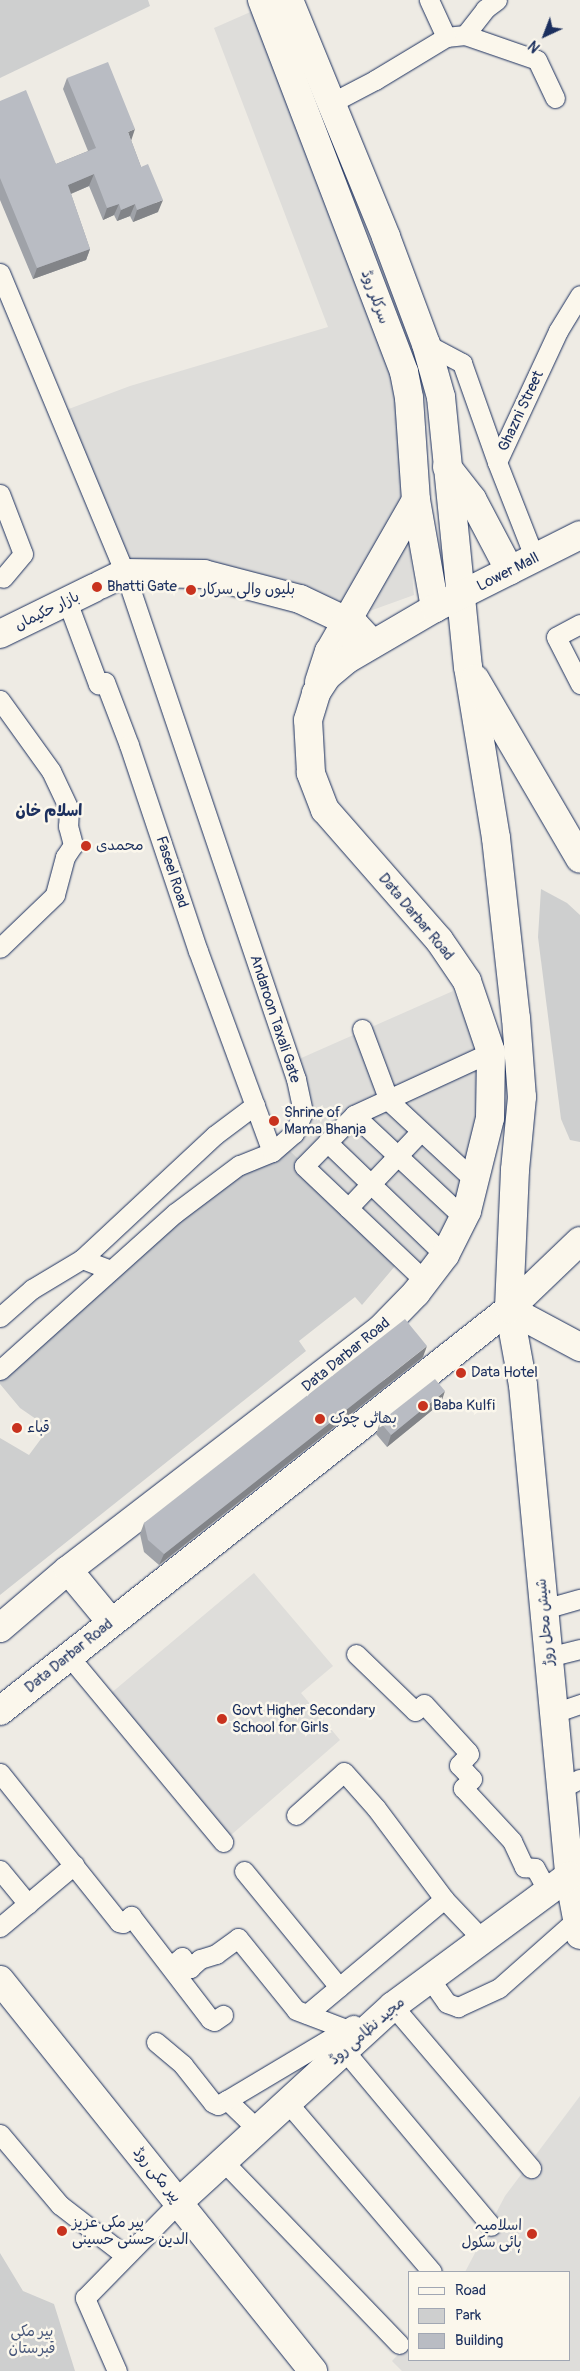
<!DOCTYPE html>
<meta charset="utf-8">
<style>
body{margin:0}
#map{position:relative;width:580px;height:2371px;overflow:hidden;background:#eeebe4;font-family:Pangolin,"Playpen Sans Arabic",sans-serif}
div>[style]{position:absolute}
.built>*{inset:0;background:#deddda}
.green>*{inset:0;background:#cecfcf}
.roads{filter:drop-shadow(0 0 1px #1b2f5e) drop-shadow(0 0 1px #1b2f5e)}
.street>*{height:19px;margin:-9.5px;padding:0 9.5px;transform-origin:9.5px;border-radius:9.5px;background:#fbf7ec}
.secondary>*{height:28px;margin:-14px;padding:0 14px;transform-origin:14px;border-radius:14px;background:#fbf7ec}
.primary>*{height:28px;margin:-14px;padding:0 14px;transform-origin:14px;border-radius:14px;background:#fbf7ec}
.wall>*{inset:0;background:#9fa2a8}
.shaded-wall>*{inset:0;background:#828488}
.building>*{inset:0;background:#b9bcc3}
.dots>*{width:14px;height:14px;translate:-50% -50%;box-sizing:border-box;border:2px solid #fbf7ec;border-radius:50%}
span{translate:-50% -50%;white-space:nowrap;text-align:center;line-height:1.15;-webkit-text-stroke:5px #fbf7ec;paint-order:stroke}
.street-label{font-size:15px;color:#1b2f5e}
.poi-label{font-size:15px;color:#1b2f5e}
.left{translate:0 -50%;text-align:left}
.right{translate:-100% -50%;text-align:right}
.park-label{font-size:15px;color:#48577a}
.neighbourhood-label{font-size:16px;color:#1b2f5e;font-weight:700}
.legend{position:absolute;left:408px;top:2271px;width:162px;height:90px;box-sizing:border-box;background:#fbf7ec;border:1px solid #a1a7b3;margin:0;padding:6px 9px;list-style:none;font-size:15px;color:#1b2f5e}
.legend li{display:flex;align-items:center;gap:10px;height:25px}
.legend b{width:25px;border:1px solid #a1a7b3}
.north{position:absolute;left:520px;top:10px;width:50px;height:50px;-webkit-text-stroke:4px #fbf7ec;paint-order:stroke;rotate:223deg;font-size:14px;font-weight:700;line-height:20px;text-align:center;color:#1b2f5e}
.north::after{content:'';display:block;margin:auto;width:18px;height:22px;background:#1b2f5e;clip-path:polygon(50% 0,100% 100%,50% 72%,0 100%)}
</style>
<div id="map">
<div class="built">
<div style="clip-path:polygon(255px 10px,395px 385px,414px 595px,367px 612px,309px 589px,125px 573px,58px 413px,130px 386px,328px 327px,214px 28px)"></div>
<div style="clip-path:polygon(453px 991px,466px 1019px,484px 1078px,478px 1169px,425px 1281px,282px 1143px,302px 1106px,290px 1063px)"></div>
<div style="clip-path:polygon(254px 1573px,333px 1666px,301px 1693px,340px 1740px,223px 1842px,104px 1699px)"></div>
<div style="clip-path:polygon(580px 2096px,580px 2371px,402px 2371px,392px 2361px,409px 2343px,409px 2360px,569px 2360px,569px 2272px,465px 2272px,505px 2196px)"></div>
</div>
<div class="green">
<div style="clip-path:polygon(0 0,148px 0,150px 6px,0 78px)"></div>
<div style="clip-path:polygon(541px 889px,567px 903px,580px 915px,580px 1142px,570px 1140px,561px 1119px,538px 937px)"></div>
<div style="clip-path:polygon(282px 1143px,401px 1259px,362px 1305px,355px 1297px,299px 1341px,306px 1351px,0 1595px,0 1438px,29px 1455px,49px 1428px,20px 1408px,0 1384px,0 1370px,175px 1213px)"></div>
<div style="clip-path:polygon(0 2253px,23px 2291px,54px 2304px,75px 2371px,0 2371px)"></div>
</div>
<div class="roads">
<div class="street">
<div style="left:465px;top:35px;width:33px;rotate:-52deg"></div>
<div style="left:485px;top:9px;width:15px;rotate:-37deg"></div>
<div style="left:446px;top:37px;width:19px;rotate:-6deg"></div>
<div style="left:465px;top:35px;width:76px;rotate:19.1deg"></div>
<div style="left:537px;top:60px;width:42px;rotate:64.7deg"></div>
<div style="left:331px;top:103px;width:50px;rotate:-27.6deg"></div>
<div style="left:375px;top:80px;width:83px;rotate:-31.2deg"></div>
<div style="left:446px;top:37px;width:41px;rotate:-114.7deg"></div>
<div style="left:0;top:273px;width:325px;rotate:67.4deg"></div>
<div style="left:125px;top:573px;width:534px;rotate:71.33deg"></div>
<div style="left:296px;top:1079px;width:34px;rotate:78deg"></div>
<div style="left:303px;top:1112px;width:23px;rotate:113deg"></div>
<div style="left:294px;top:1133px;width:29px;rotate:139deg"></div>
<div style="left:272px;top:1152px;width:35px;rotate:158deg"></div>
<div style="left:239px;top:1165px;width:80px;rotate:143.1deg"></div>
<div style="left:175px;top:1213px;width:235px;rotate:138.1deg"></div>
<div style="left:426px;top:344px;width:41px;rotate:27.8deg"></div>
<div style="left:462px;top:363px;width:105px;rotate:70.5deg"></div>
<div style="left:0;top:494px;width:64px;rotate:69deg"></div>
<div style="left:23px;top:554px;width:31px;rotate:130deg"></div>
<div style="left:535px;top:559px;width:104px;rotate:-111.4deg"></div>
<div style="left:497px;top:462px;width:145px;rotate:-65deg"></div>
<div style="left:558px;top:331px;width:42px;rotate:-58.6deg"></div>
<div style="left:67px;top:601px;width:89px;rotate:69.5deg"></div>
<div style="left:98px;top:684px;width:7px;rotate:-16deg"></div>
<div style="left:105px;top:682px;width:67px;rotate:69.1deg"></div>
<div style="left:129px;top:745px;width:217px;rotate:71.5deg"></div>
<div style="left:198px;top:951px;width:214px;rotate:69.8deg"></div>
<div style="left:580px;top:624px;width:27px;rotate:152deg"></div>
<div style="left:556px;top:637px;width:53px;rotate:62.9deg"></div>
<div style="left:0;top:700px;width:87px;rotate:54.3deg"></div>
<div style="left:51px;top:771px;width:42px;rotate:64.7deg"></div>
<div style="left:69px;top:809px;width:17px;rotate:93deg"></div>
<div style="left:68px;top:826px;width:20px;rotate:75deg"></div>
<div style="left:73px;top:845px;width:14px;rotate:124deg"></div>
<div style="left:65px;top:857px;width:39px;rotate:105deg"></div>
<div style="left:55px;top:895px;width:76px;rotate:136.1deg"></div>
<div style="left:362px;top:1029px;width:77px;rotate:69.4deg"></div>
<div style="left:389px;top:1101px;width:117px;rotate:42.9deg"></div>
<div style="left:354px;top:1115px;width:151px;rotate:43.1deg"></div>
<div style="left:327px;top:1142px;width:163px;rotate:43.8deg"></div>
<div style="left:348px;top:1208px;width:106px;rotate:-46.5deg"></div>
<div style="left:82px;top:1259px;width:182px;rotate:-43deg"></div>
<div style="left:215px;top:1135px;width:50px;rotate:-36.9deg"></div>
<div style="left:425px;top:1281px;width:167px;rotate:-136.5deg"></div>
<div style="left:304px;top:1166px;width:71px;rotate:-45.6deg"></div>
<div style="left:354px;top:1115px;width:151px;rotate:-24.7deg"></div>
<div style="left:0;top:1317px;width:43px;rotate:-41.2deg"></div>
<div style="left:32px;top:1289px;width:58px;rotate:-31deg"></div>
<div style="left:82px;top:1259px;width:31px;rotate:21deg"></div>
<div style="left:544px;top:1609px;width:37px;rotate:-16deg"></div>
<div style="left:356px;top:1654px;width:82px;rotate:44deg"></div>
<div style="left:415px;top:1711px;width:11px;rotate:-38deg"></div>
<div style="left:424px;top:1704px;width:65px;rotate:47.5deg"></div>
<div style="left:468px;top:1752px;width:2px;rotate:63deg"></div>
<div style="left:469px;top:1754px;width:15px;rotate:132deg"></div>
<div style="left:459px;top:1765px;width:19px;rotate:47deg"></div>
<div style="left:472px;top:1779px;width:13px;rotate:135deg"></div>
<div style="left:463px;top:1788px;width:72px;rotate:47.2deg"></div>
<div style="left:512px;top:1841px;width:29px;rotate:65deg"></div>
<div style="left:524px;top:1867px;width:11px;rotate:5deg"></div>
<div style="left:535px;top:1868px;width:26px;rotate:61deg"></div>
<div style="left:68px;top:1655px;width:243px;rotate:50.3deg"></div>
<div style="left:548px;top:1657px;width:33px;rotate:-14deg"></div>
<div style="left:554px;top:1713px;width:28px;rotate:-19deg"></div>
<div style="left:0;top:1773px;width:191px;rotate:51.4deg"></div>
<div style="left:119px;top:1922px;width:4px;rotate:14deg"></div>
<div style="left:123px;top:1923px;width:11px;rotate:-41deg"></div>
<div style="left:131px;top:1916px;width:130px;rotate:52.5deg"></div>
<div style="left:210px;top:2019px;width:4px;rotate:27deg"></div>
<div style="left:214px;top:2021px;width:11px;rotate:-34deg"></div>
<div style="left:560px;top:1789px;width:22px;rotate:-27deg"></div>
<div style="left:296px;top:1815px;width:64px;rotate:-41.9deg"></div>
<div style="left:344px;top:1772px;width:48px;rotate:48.4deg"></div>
<div style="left:376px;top:1808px;width:114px;rotate:53.2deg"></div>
<div style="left:0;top:1870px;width:44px;rotate:50.5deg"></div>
<div style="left:244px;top:1871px;width:150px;rotate:50.7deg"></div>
<div style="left:0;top:1927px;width:97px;rotate:-40deg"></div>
<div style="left:171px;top:1966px;width:14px;rotate:-39deg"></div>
<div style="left:182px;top:1957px;width:14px;rotate:54deg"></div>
<div style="left:190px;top:1968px;width:13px;rotate:-42deg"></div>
<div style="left:200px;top:1959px;width:17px;rotate:-17deg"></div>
<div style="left:216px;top:1954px;width:27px;rotate:-36deg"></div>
<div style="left:238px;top:1938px;width:92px;rotate:51.1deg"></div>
<div style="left:296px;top:2010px;width:53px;rotate:20.8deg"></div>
<div style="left:430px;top:1979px;width:29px;rotate:55deg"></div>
<div style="left:447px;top:2003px;width:12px;rotate:20deg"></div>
<div style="left:458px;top:2007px;width:45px;rotate:-24.9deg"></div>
<div style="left:499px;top:1988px;width:104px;rotate:-41.5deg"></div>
<div style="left:393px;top:2006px;width:213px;rotate:49.6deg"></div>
<div style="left:307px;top:2014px;width:179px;rotate:-40deg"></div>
<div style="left:444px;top:1899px;width:58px;rotate:46.4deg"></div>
<div style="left:156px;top:2042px;width:35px;rotate:40deg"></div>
<div style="left:183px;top:2065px;width:48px;rotate:51.7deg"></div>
<div style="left:213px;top:2103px;width:5px;rotate:22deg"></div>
<div style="left:218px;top:2105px;width:10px;rotate:-29deg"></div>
<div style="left:227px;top:2100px;width:42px;rotate:44deg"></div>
<div style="left:344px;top:2050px;width:229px;rotate:50.1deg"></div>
<div style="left:227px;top:2100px;width:147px;rotate:-30.8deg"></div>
<div style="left:287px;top:2102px;width:223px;rotate:49.5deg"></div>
<div style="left:0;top:2134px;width:93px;rotate:49.8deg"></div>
<div style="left:60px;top:2205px;width:83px;rotate:37.7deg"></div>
<div style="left:223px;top:2161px;width:254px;rotate:46.1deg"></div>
<div style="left:117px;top:2371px;width:80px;rotate:-113.7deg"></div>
<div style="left:85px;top:2298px;width:134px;rotate:-45.6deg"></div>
</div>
<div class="secondary">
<div style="left:100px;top:585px;width:28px;rotate:-26deg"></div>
<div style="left:125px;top:573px;width:79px;rotate:0.7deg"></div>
<div style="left:204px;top:574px;width:99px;rotate:14.6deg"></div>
<div style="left:300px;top:599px;width:61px;rotate:25.3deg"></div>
<div style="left:355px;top:625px;width:25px;rotate:47deg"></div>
<div style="left:0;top:634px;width:105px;rotate:-26.1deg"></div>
<div style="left:509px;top:1309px;width:77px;rotate:79.6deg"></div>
<div style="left:523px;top:1385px;width:493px;rotate:84.6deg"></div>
<div style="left:569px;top:1876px;width:60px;rotate:79.4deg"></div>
<div style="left:509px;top:1309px;width:81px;rotate:28.2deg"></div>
<div style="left:0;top:1980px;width:501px;rotate:51.32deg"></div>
<div style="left:179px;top:2202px;width:290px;rotate:-42.5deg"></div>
<div style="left:393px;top:2006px;width:219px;rotate:-36.5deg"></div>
</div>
<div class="primary">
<div style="left:262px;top:0;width:398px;rotate:69.1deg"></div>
<div style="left:404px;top:372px;width:26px;rotate:79deg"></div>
<div style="left:409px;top:398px;width:102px;rotate:86.1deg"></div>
<div style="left:416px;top:500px;width:110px;rotate:80deg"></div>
<div style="left:289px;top:0;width:256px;rotate:67.7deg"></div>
<div style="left:386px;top:237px;width:114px;rotate:69.5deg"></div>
<div style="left:426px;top:344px;width:55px;rotate:74.2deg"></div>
<div style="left:441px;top:397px;width:271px;rotate:84.3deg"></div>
<div style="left:468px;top:667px;width:173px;rotate:80.7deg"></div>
<div style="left:496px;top:838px;width:181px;rotate:83.7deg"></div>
<div style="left:516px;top:1018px;width:79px;rotate:85.7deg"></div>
<div style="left:522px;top:1097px;width:73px;rotate:95.5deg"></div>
<div style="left:515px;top:1170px;width:139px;rotate:92.5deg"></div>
<div style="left:447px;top:467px;width:41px;rotate:52deg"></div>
<div style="left:472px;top:499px;width:81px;rotate:62.2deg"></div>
<div style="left:475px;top:679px;width:208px;rotate:59.7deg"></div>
<div style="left:319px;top:682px;width:32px;rotate:-72deg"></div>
<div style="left:329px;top:652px;width:175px;rotate:-60.2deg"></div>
<div style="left:68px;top:1570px;width:67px;rotate:50.4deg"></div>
<div style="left:0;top:1628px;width:89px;rotate:-40.5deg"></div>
<div style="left:68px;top:1570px;width:394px;rotate:-37.6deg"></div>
<div style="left:380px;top:1330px;width:52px;rotate:-45.8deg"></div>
<div style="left:416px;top:1293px;width:48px;rotate:-52.7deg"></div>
<div style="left:445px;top:1255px;width:49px;rotate:-63.4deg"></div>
<div style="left:467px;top:1211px;width:96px;rotate:-76.1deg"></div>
<div style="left:490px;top:1118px;width:66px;rotate:-89.1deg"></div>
<div style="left:491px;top:1052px;width:75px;rotate:-108.7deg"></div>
<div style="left:467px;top:981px;width:50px;rotate:-124.3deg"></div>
<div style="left:439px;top:940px;width:173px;rotate:-131.2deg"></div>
<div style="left:325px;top:810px;width:40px;rotate:-111deg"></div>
<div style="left:311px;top:773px;width:53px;rotate:-93.2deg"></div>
<div style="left:308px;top:720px;width:28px;rotate:-73deg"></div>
<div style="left:316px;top:693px;width:20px;rotate:-57deg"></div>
<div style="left:327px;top:676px;width:25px;rotate:-40deg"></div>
<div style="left:346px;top:660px;width:103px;rotate:-30.3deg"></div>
<div style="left:435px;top:608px;width:162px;rotate:-26.7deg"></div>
<div style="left:0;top:1711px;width:649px;rotate:-38.3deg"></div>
<div style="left:509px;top:1309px;width:98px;rotate:-43.8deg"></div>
</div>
</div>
<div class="wall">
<div style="clip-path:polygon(67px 78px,131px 140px,158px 212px,133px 222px,130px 216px,117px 221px,114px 215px,103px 220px,89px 186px,71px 194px,90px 249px,86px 260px,33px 279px,0 200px,0 101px,56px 164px,88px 151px,63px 89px)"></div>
<div style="clip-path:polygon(423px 1357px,159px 1565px,144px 1552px,140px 1534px,144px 1523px)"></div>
<div style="clip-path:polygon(441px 1403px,387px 1447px,376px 1434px,380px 1422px)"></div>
</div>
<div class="shaded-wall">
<div style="clip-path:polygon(135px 129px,131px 141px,128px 132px)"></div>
<div style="clip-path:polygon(94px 174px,89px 186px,63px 197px,68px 185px)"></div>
<div style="clip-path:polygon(163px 200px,158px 212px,133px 222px,137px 210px)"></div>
<div style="clip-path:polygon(119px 204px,114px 215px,103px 220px,107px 208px)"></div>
<div style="clip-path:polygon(135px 204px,130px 216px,117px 221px,121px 210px)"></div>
<div style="clip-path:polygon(90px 249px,86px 260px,33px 279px,37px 268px)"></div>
<div style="clip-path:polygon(427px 1346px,423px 1357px,159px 1565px,164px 1554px)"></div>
<div style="clip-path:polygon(445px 1391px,441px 1403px,387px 1447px,391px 1435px)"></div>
</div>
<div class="building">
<div style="clip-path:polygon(108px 62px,135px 129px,128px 132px,141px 167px,148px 164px,163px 200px,137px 210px,135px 204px,121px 210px,119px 204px,107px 208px,94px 174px,68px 185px,90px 249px,37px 268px,0 178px,0 101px,26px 90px,56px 164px,96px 148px,67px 78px)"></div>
<div style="clip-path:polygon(405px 1319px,427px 1346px,164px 1554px,148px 1540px,144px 1523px)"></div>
<div style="clip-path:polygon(435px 1379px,445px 1391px,391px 1435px,380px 1422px)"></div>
</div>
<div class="dots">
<div style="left:97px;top:587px;background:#c8321e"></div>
<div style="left:191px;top:590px;background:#c8321e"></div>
<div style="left:86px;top:846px;background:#c8321e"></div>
<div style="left:274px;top:1121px;background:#c8321e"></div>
<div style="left:461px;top:1373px;background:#c8321e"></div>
<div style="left:423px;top:1406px;background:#c8321e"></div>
<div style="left:320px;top:1419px;background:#c8321e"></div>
<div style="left:17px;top:1428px;background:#c8321e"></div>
<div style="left:222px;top:1719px;background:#c8321e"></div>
<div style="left:62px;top:2231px;background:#c8321e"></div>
<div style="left:532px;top:2234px;background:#c8321e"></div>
</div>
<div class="street-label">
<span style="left:375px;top:297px;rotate:70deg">سرکلر روڈ</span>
<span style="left:521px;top:411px;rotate:-65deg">Ghazni Street</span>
<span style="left:508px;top:572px;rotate:-27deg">Lower Mall</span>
<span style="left:47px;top:611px;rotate:-26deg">بازار حکیماں</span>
<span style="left:172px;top:872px;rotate:72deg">Faseel Road</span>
<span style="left:416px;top:917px;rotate:50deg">Data Darbar Road</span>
<span style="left:275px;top:1019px;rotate:72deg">Andaroon Taxali Gate</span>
<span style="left:346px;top:1355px;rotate:-39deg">Data Darbar Road</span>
<span style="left:545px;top:1622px;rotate:-95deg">شیش محل روڑ</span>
<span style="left:69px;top:1656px;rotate:-39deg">Data Darbar Road</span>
<span style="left:367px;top:2031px;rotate:-41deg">مجید نظامی روڈ</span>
<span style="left:157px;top:2175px;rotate:51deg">پیر مکی روڈ</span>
</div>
<div class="poi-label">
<span class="left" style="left:107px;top:587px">Bhatti Gate</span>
<span class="left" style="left:201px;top:590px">بلیوں والی سرکار</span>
<span class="left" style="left:96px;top:846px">محمدی</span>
<span class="left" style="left:284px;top:1121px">Shrine of<br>Mama Bhanja</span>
<span class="left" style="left:471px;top:1373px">Data Hotel</span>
<span class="left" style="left:433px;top:1406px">Baba Kulfi</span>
<span class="left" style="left:330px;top:1419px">بھاٹی چوک</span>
<span class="left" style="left:27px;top:1428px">قباء</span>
<span class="left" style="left:232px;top:1719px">Govt Higher Secondary<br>School for Girls</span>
<span class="left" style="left:72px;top:2231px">پیر مکی عزیز<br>الدین حسنی حسینی</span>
<span class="right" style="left:522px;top:2234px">اسلامیہ<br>ہائی سکول</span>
</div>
<div class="park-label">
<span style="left:32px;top:2340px">پیر مکی<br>قبرستان</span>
</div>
<div class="neighbourhood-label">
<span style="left:49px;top:811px">اسلام خان</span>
</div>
<ul class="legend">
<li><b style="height:6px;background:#fbf7ec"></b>Road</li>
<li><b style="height:14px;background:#cecfcf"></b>Park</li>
<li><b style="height:14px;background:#b9bcc3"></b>Building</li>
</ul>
<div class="north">N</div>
</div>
